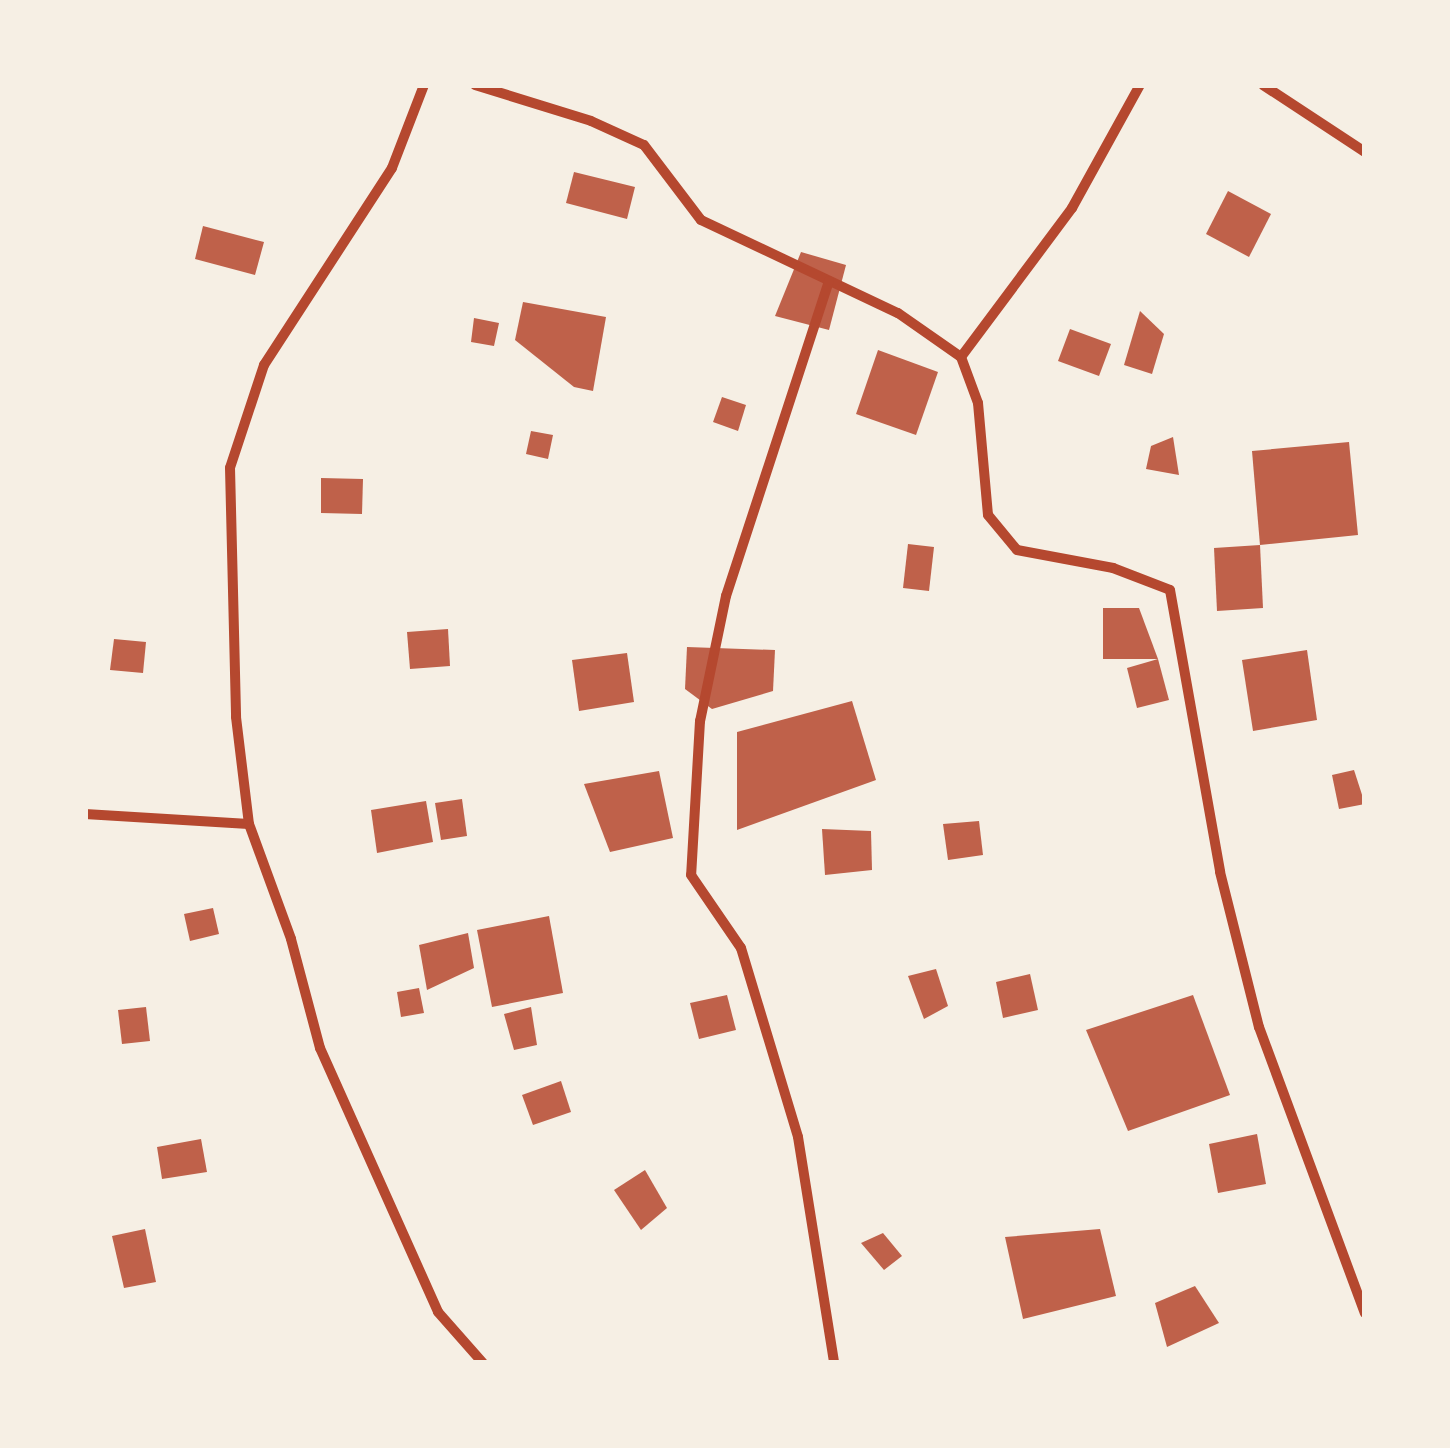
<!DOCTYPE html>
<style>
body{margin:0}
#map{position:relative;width:1450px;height:1448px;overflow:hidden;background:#f6efe4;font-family:"Open Sans",sans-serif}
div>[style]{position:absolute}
.building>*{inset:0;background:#bf614a}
.minor>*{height:10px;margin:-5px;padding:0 5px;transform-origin:5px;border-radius:5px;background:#b5482f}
span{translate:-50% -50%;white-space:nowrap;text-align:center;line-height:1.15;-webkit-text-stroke:9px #f6efe4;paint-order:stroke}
.frame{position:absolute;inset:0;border:88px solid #f6efe4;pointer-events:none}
</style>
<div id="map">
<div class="building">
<div style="clip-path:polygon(574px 172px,635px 187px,627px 219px,566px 203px)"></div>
<div style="clip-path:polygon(1228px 191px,1271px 214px,1249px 257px,1206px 234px)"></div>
<div style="clip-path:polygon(203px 226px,264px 242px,255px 275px,195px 259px)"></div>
<div style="clip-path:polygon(801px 252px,846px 265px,829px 330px,775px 316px)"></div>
<div style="clip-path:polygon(523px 302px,606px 317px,593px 391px,574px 387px,515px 340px)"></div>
<div style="clip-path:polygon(1140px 311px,1164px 334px,1152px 374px,1124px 365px)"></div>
<div style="clip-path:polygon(474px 318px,499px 323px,494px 346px,471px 342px)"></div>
<div style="clip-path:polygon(1070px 329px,1111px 344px,1099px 376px,1058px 361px)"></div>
<div style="clip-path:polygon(878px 350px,938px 372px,916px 435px,856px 414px)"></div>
<div style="clip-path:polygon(722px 397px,746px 405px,738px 431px,713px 422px)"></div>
<div style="clip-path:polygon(531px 431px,553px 435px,548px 459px,526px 454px)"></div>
<div style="clip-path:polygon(1173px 437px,1179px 475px,1146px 469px,1151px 446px)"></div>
<div style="clip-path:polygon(1349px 442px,1358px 535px,1260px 545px,1252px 451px)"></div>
<div style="clip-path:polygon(321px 478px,363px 479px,362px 514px,321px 513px)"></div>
<div style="clip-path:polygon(908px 544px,934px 547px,929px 591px,903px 588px)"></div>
<div style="clip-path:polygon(1260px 545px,1263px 608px,1217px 611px,1214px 548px)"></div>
<div style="clip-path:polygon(1103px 608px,1139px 608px,1158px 659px,1103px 659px)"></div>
<div style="clip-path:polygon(448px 629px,450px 666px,410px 669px,407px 632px)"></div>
<div style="clip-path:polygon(114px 639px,146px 642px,143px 673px,110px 670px)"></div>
<div style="clip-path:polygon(687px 647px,775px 650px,773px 691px,712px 709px,685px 689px)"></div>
<div style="clip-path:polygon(1307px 650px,1317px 720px,1253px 731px,1242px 660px)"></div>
<div style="clip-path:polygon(627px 653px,634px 702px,579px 711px,572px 660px)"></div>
<div style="clip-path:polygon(1158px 659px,1169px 700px,1137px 708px,1127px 668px)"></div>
<div style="clip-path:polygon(852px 701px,876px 780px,737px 830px,737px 732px)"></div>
<div style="clip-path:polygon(1354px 770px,1365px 804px,1339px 809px,1332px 775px)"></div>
<div style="clip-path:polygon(659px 771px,673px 838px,610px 852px,584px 784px)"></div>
<div style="clip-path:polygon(462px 799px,467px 836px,441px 840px,435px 803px)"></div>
<div style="clip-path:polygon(426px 801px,433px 842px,377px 853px,371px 810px)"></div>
<div style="clip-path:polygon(979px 821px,983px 855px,948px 860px,943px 824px)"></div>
<div style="clip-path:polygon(822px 829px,871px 831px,872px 870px,825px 875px)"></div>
<div style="clip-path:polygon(213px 908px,219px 934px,190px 941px,184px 914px)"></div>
<div style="clip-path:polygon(549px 916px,563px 993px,492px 1007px,477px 930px)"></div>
<div style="clip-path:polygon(468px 933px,474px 968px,427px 990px,419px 945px)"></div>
<div style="clip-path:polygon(936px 969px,948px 1006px,924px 1019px,908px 976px)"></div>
<div style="clip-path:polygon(1030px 974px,1038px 1010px,1003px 1018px,996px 982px)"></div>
<div style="clip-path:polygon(419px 988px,424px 1013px,401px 1017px,397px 992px)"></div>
<div style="clip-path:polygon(727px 995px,736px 1030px,699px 1039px,690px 1003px)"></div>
<div style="clip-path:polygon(1193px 995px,1230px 1095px,1128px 1131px,1086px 1030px)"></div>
<div style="clip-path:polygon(146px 1007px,150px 1041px,122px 1044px,118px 1010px)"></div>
<div style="clip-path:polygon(531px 1007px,537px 1045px,514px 1050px,504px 1014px)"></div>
<div style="clip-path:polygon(561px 1081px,571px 1112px,533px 1125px,522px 1095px)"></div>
<div style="clip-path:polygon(1257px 1134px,1266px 1184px,1218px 1193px,1209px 1144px)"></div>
<div style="clip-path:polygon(201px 1139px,207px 1172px,162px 1179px,157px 1147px)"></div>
<div style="clip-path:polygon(645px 1170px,667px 1208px,641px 1230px,614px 1190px)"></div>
<div style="clip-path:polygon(145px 1229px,156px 1282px,124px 1288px,112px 1236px)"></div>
<div style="clip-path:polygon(1100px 1229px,1116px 1296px,1023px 1319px,1005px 1237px)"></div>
<div style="clip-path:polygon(883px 1233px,902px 1256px,884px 1270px,861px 1243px)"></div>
<div style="clip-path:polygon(1195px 1286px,1219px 1323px,1167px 1347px,1155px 1303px)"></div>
</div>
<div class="minor">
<div style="left:424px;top:85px;width:89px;rotate:111.1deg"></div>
<div style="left:392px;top:168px;width:235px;rotate:123deg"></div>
<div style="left:264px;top:365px;width:108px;rotate:108.3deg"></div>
<div style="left:230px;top:468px;width:249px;rotate:88.6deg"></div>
<div style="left:236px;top:717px;width:108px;rotate:83.1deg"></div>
<div style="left:249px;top:824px;width:122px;rotate:69.9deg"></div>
<div style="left:291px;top:939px;width:113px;rotate:75.1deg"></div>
<div style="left:320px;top:1048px;width:289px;rotate:65.9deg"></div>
<div style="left:438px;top:1312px;width:68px;rotate:48.6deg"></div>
<div style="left:475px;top:85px;width:121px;rotate:17.2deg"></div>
<div style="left:591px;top:121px;width:58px;rotate:24.4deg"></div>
<div style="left:644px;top:145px;width:94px;rotate:52.8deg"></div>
<div style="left:701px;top:220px;width:218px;rotate:25.3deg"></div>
<div style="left:898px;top:313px;width:77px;rotate:34.9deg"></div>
<div style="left:961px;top:357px;width:49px;rotate:69.7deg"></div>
<div style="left:978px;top:403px;width:112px;rotate:84.9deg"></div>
<div style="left:988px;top:515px;width:45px;rotate:50.4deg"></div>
<div style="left:1017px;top:550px;width:98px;rotate:10.6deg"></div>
<div style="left:1113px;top:568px;width:61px;rotate:21.1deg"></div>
<div style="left:1170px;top:590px;width:286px;rotate:79.9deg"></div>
<div style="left:1220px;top:872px;width:160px;rotate:75.9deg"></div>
<div style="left:1259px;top:1027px;width:305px;rotate:69.7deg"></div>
<div style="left:1263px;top:85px;width:122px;rotate:33.3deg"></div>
<div style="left:829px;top:281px;width:331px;rotate:108.1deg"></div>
<div style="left:726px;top:596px;width:128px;rotate:101.7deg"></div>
<div style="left:700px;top:721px;width:154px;rotate:93.3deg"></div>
<div style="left:691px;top:875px;width:88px;rotate:55.6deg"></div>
<div style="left:741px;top:948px;width:197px;rotate:73.2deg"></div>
<div style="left:798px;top:1137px;width:229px;rotate:80.9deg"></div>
<div style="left:961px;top:357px;width:186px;rotate:-53.3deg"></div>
<div style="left:1072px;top:208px;width:141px;rotate:-61.1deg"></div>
<div style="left:85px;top:814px;width:164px;rotate:3.5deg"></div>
</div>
<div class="frame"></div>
</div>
